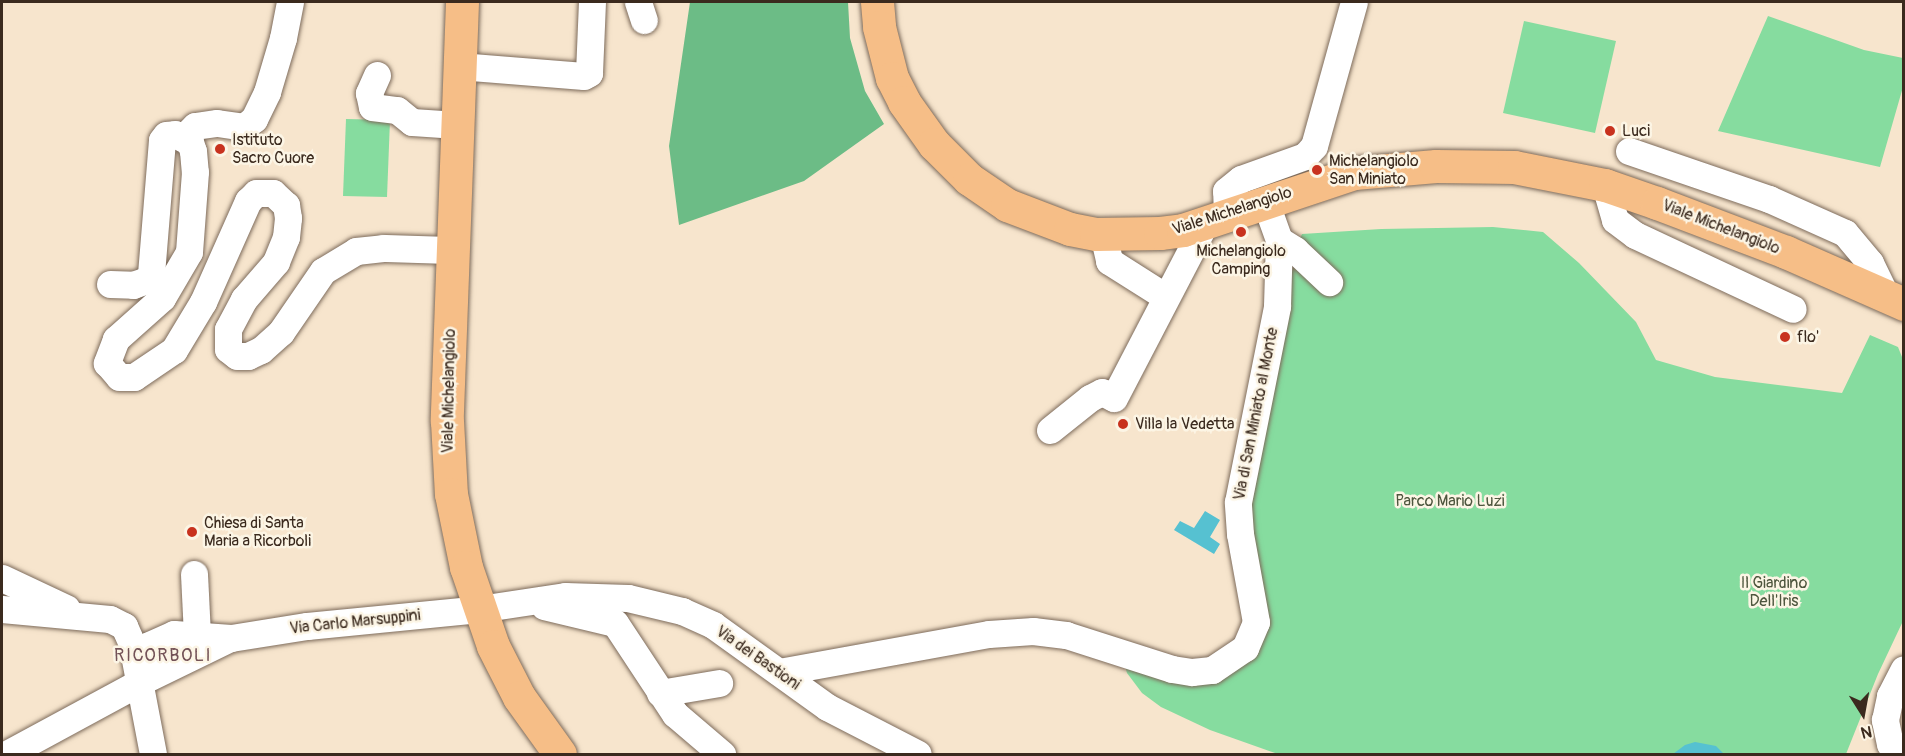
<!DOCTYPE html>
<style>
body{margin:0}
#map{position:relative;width:1905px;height:756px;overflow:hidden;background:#f7e5cd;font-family:Pangolin,sans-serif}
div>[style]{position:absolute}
.green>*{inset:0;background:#86dc9f}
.forest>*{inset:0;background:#6cbc86}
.water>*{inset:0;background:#56c1d1}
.roads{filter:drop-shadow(0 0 2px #7d6b5b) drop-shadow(0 0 2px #7d6b5b)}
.minor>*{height:27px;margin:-13.5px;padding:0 13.5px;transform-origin:13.5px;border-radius:13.5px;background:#fff}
.major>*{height:33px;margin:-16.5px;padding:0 16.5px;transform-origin:16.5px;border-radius:16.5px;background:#f6be87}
.dots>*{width:16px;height:16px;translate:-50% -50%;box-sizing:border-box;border:3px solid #fcf5e5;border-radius:50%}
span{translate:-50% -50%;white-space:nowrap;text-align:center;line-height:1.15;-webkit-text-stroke:5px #fcf5e5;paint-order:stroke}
.poi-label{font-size:16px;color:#3b2a1e}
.left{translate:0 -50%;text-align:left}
.street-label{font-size:16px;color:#3b2a1e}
.park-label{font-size:16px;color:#4e563e}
.neighbourhood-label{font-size:18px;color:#735257;letter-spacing:1.5px}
.frame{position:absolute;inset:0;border:3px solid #3b2a1e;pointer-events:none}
.north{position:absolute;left:1833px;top:684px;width:60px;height:60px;-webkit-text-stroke:4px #fcf5e5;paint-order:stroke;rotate:169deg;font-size:16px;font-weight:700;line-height:24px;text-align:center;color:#3b2a1e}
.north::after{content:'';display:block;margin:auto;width:21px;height:27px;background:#3b2a1e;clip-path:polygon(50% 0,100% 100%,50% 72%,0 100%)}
</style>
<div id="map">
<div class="green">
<div style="clip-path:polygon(1768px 16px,1864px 50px,1903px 58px,1903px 87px,1880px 167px,1718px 131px)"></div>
<div style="clip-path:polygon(1524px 21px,1616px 41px,1595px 133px,1503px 113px)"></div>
<div style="clip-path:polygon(346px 119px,390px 120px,387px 197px,343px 196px)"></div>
<div style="clip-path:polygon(1493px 227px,1543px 232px,1579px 263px,1636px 322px,1656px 360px,1715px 377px,1842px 393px,1870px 335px,1898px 347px,1904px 362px,1903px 621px,1878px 674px,1846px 754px,1278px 754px,1210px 730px,1161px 707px,1142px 693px,1127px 673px,1123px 660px,1171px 676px,1251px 652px,1245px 534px,1286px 269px,1302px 234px,1381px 229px)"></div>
</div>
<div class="forest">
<div style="clip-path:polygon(690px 2px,848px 2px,850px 38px,865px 91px,884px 124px,804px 181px,679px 225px,669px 146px)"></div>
</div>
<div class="water">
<div style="clip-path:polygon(1205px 511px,1220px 520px,1210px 537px,1220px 544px,1214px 554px,1174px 530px,1180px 521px,1194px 528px)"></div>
<div style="clip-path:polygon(1695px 742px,1716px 746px,1724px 754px,1673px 754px,1685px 745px)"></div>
</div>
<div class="roads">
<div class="minor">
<div style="left:638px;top:2px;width:19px;rotate:72deg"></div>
<div style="left:459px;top:66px;width:125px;rotate:4.6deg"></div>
<div style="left:584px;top:76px;width:6px;rotate:-31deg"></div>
<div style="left:589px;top:73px;width:71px;rotate:-87.6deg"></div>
<div style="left:377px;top:75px;width:20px;rotate:114deg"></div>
<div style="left:369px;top:93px;width:14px;rotate:78deg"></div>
<div style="left:372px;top:107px;width:25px;rotate:7deg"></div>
<div style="left:397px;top:110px;width:19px;rotate:39deg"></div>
<div style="left:412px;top:122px;width:45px;rotate:3.8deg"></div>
<div style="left:183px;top:138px;width:17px;rotate:-45deg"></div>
<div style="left:195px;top:126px;width:22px;rotate:-8deg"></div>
<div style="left:217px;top:123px;width:27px;rotate:8deg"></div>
<div style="left:244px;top:127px;width:13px;rotate:-39deg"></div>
<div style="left:254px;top:119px;width:30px;rotate:-64deg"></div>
<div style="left:267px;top:92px;width:56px;rotate:-73.5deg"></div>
<div style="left:283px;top:38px;width:37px;rotate:-79deg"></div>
<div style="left:1629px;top:151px;width:148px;rotate:18.9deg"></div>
<div style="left:1769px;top:199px;width:83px;rotate:24.1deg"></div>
<div style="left:1845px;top:233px;width:39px;rotate:50deg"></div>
<div style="left:1870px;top:263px;width:34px;rotate:64deg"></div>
<div style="left:1605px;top:185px;width:36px;rotate:74deg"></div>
<div style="left:1615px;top:220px;width:25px;rotate:37deg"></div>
<div style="left:1635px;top:235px;width:174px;rotate:25.1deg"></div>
<div style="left:1227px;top:215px;width:24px;rotate:-92deg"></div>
<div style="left:1226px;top:191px;width:19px;rotate:-39deg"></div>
<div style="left:1241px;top:179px;width:68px;rotate:-19.8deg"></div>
<div style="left:1305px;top:156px;width:13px;rotate:-48deg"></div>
<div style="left:1314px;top:146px;width:149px;rotate:-74.5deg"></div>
<div style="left:1103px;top:234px;width:28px;rotate:77deg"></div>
<div style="left:1109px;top:261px;width:67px;rotate:32.3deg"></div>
<div style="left:1279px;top:240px;width:19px;rotate:32deg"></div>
<div style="left:1295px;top:250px;width:47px;rotate:43.3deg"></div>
<div style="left:110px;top:284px;width:23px;rotate:2deg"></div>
<div style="left:133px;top:285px;width:15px;rotate:-20deg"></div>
<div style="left:147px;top:280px;width:7px;rotate:-56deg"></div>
<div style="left:151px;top:274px;width:134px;rotate:-85.3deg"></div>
<div style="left:162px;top:140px;width:6px;rotate:-51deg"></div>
<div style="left:166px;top:135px;width:9px;rotate:-6deg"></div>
<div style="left:175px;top:134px;width:17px;rotate:28deg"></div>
<div style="left:190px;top:142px;width:9px;rotate:72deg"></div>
<div style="left:193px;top:151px;width:21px;rotate:85deg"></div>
<div style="left:195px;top:172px;width:80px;rotate:94.3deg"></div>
<div style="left:189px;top:252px;width:53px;rotate:120.4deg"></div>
<div style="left:162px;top:298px;width:62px;rotate:138.3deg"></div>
<div style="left:116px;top:339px;width:26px;rotate:111deg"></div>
<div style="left:107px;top:363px;width:18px;rotate:49deg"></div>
<div style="left:119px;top:377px;width:15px"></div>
<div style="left:134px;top:377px;width:48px;rotate:-34deg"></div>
<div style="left:174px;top:350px;width:56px;rotate:-58.9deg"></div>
<div style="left:203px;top:302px;width:111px;rotate:-66deg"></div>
<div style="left:248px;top:201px;width:11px;rotate:-45deg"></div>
<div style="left:256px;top:193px;width:17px"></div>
<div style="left:273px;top:193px;width:18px;rotate:43deg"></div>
<div style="left:286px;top:205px;width:13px;rotate:81deg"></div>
<div style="left:288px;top:218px;width:19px;rotate:96deg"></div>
<div style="left:286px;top:237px;width:27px;rotate:112deg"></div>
<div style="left:276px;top:262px;width:49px;rotate:130.9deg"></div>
<div style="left:244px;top:299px;width:34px;rotate:118deg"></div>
<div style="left:228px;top:329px;width:20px;rotate:90deg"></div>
<div style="left:228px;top:349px;width:11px;rotate:38deg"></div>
<div style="left:237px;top:356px;width:11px"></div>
<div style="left:248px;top:356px;width:14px;rotate:-25deg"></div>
<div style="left:261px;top:350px;width:27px;rotate:-42deg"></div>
<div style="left:281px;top:332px;width:74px;rotate:-55.5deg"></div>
<div style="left:323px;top:271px;width:39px;rotate:-31deg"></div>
<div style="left:356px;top:251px;width:27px;rotate:-6deg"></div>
<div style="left:383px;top:248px;width:69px;rotate:1.7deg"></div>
<div style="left:1050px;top:430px;width:51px;rotate:-38.7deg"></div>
<div style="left:1090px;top:398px;width:13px;rotate:-27deg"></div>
<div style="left:1102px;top:392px;width:13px;rotate:27deg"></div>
<div style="left:1114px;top:398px;width:197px;rotate:-62.5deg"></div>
<div style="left:194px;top:574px;width:61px;rotate:87.2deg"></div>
<div style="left:2px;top:578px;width:71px;rotate:25.1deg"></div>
<div style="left:544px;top:606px;width:73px;rotate:13.5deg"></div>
<div style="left:615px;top:623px;width:109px;rotate:56.6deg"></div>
<div style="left:675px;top:714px;width:62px;rotate:40.4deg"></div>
<div style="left:2px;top:609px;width:108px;rotate:5.3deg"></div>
<div style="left:110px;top:619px;width:16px;rotate:27deg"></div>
<div style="left:124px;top:626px;width:20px;rotate:66deg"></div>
<div style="left:132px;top:644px;width:112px;rotate:79.2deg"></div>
<div style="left:137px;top:664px;width:22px;rotate:-58deg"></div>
<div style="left:149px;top:645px;width:27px;rotate:-24deg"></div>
<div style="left:174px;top:634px;width:57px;rotate:4deg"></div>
<div style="left:231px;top:638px;width:77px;rotate:-9deg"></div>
<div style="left:307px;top:626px;width:173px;rotate:-5.6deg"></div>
<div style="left:479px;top:609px;width:87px;rotate:-8.6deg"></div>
<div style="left:565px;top:596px;width:63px;rotate:1.8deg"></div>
<div style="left:628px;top:598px;width:56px;rotate:13.5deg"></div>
<div style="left:682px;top:611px;width:34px;rotate:24deg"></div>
<div style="left:713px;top:625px;width:140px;rotate:35.7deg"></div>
<div style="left:827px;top:707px;width:102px;rotate:27.3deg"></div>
<div style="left:779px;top:672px;width:213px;rotate:-10.3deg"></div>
<div style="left:989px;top:634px;width:44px;rotate:-3.9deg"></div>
<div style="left:1033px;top:631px;width:33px;rotate:7deg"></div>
<div style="left:1066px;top:635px;width:111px;rotate:17.8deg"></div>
<div style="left:1172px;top:669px;width:20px;rotate:9deg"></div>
<div style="left:1192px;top:672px;width:20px;rotate:-6deg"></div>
<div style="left:1212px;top:670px;width:40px;rotate:-34deg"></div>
<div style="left:1245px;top:648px;width:28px;rotate:-67deg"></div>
<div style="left:1256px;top:622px;width:89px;rotate:-100.3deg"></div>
<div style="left:1240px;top:534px;width:32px;rotate:-94deg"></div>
<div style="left:1238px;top:502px;width:200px;rotate:-78.7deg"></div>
<div style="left:1277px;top:306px;width:66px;rotate:-88.3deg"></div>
<div style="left:1279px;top:240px;width:41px;rotate:-109.7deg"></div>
<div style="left:660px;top:693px;width:60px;rotate:-9.6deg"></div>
<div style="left:7px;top:754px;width:151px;rotate:-28.4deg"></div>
<div style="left:140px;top:682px;width:100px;rotate:-26.1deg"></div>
<div style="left:1899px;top:754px;width:13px;rotate:-132deg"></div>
<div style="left:1890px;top:744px;width:25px;rotate:-102deg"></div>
<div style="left:1885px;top:720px;width:25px;rotate:-78deg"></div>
<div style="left:1890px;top:696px;width:30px;rotate:-63deg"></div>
</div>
<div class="major">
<div style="left:462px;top:2px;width:419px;rotate:92.1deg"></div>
<div style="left:447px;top:421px;width:73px;rotate:86.9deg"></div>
<div style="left:451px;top:494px;width:75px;rotate:78.4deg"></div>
<div style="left:466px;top:567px;width:83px;rotate:71.1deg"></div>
<div style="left:493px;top:646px;width:57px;rotate:63deg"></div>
<div style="left:519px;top:697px;width:70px;rotate:54.3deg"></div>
<div style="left:877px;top:2px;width:25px;rotate:85deg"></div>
<div style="left:879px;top:27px;width:53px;rotate:75.7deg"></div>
<div style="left:892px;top:78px;width:27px;rotate:63deg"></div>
<div style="left:904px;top:102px;width:52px;rotate:54.5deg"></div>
<div style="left:934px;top:144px;width:49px;rotate:45deg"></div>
<div style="left:969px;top:179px;width:46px;rotate:34.4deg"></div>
<div style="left:1007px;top:205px;width:67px;rotate:20.9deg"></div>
<div style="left:1070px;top:229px;width:26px;rotate:11deg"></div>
<div style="left:1096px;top:234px;width:64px;rotate:-0.9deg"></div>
<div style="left:1160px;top:233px;width:23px;rotate:-7deg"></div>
<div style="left:1183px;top:230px;width:180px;rotate:-18.4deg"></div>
<div style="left:1354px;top:173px;width:82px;rotate:-4.9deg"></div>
<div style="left:1436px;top:166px;width:78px;rotate:0.7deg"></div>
<div style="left:1514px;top:167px;width:93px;rotate:11.2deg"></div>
<div style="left:1605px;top:185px;width:55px;rotate:19.1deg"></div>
<div style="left:1657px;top:203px;width:138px;rotate:20.8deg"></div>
<div style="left:1786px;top:252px;width:129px;rotate:23.8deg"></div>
</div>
</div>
<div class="dots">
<div style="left:1610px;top:131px;background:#c8321e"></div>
<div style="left:220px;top:149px;background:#c8321e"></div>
<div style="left:1317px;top:170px;background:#c8321e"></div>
<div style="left:1241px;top:232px;background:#c8321e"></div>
<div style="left:1785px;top:337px;background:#c8321e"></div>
<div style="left:1123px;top:424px;background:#c8321e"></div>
<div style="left:192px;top:532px;background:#c8321e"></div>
</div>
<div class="poi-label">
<span class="left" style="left:1622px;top:131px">Luci</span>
<span class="left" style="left:232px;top:149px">Istituto<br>Sacro Cuore</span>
<span class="left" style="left:1329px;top:170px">Michelangiolo<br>San Miniato</span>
<span style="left:1241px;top:260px">Michelangiolo<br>Camping</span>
<span class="left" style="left:1797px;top:337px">flo'</span>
<span class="left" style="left:1135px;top:424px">Villa la Vedetta</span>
<span class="left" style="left:204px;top:532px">Chiesa di Santa<br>Maria a Ricorboli</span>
</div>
<div class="street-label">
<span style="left:1232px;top:211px;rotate:-18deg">Viale Michelangiolo</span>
<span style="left:1721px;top:227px;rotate:21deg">Viale Michelangiolo</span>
<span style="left:449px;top:391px;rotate:-89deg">Viale Michelangiolo</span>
<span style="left:1256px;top:414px;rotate:-79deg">Via di San Miniato al Monte</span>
<span style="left:355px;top:622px;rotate:-6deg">Via Carlo Marsuppini</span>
<span style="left:758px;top:658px;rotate:35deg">Via dei Bastioni</span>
</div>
<div class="park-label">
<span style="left:1450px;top:501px">Parco Mario Luzi</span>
<span style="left:1774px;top:592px">Il Giardino<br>Dell'Iris</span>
</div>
<div class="neighbourhood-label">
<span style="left:163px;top:656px">RICORBOLI</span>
</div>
<div class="frame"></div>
<div class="north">N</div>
</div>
